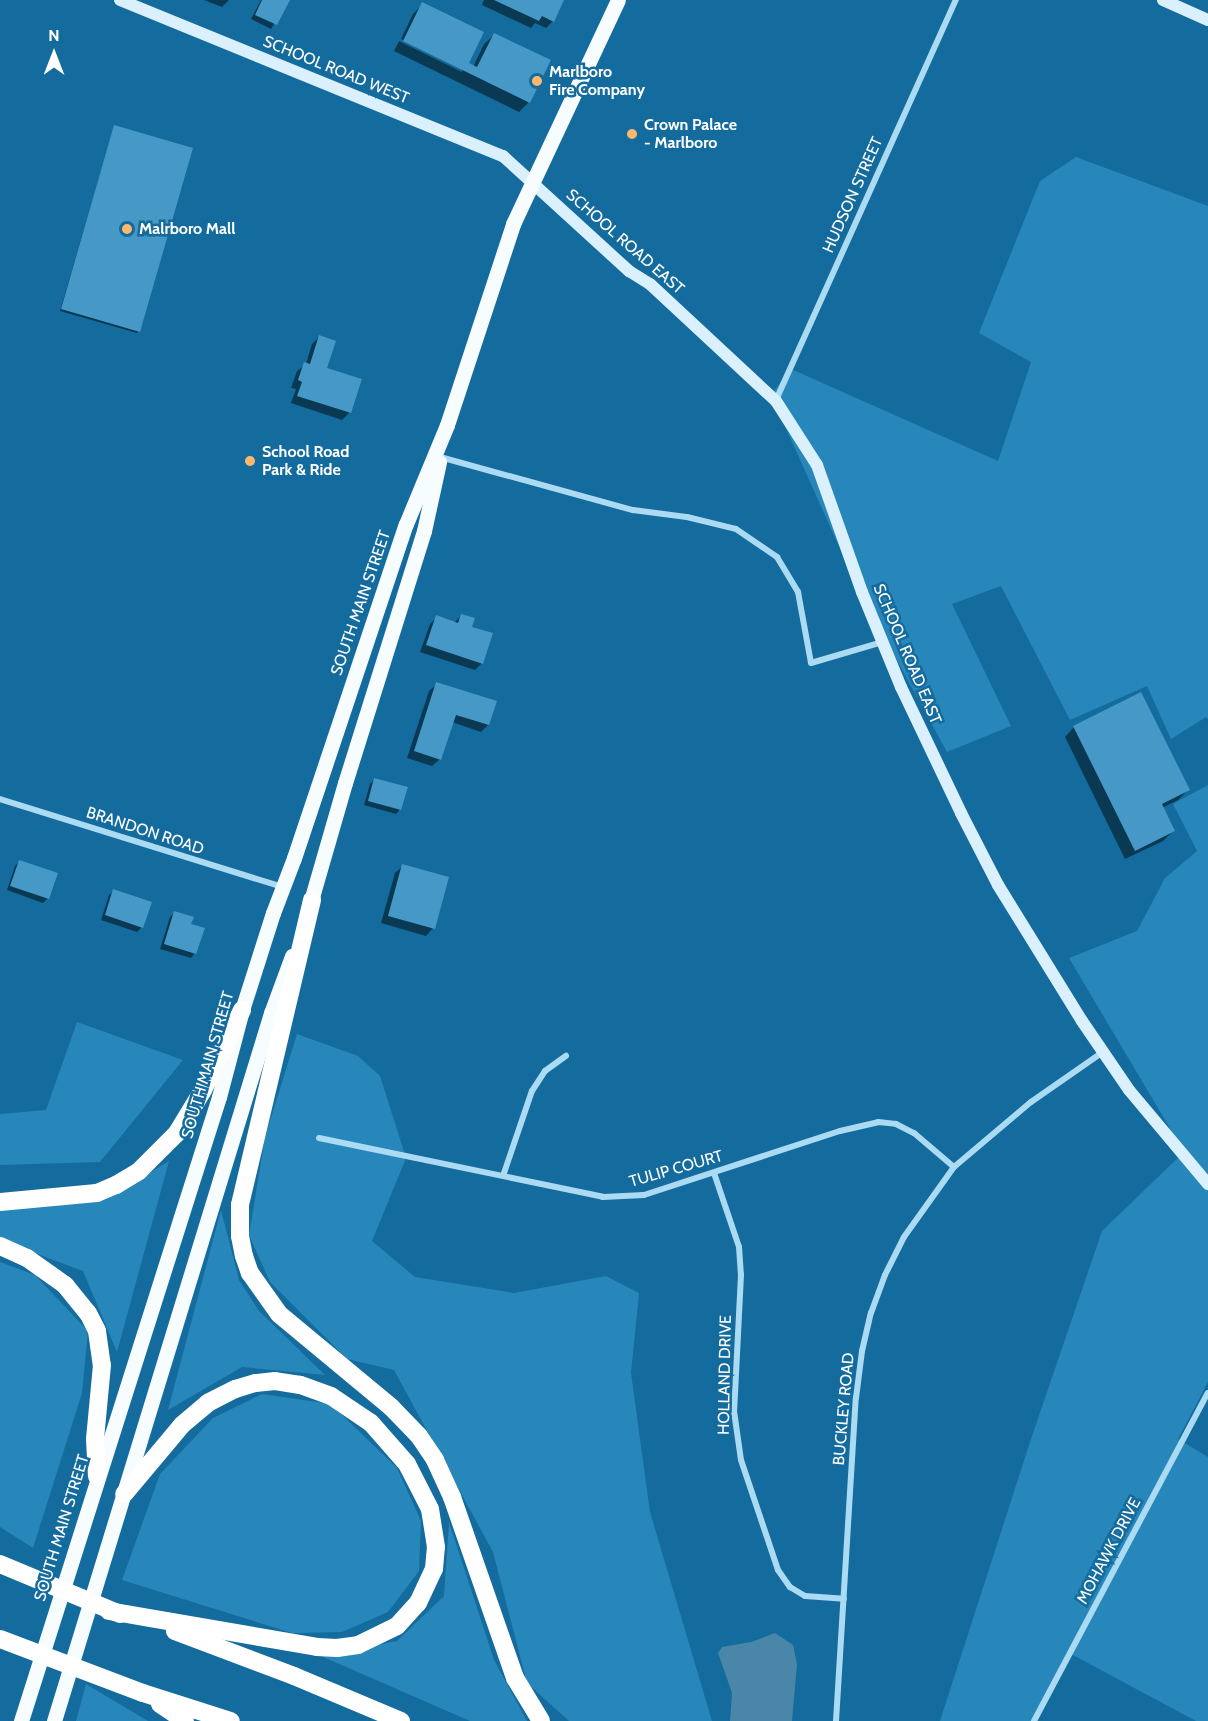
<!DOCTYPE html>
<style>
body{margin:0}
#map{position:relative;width:1208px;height:1721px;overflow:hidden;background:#146b9d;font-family:Cabin,sans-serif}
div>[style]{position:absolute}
.green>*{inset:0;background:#2787bb}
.water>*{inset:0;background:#4a86a7}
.shadow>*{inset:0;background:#0007}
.building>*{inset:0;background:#4699c6}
.street>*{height:6px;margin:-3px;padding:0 3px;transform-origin:3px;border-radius:3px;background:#abdaf3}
.secondary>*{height:12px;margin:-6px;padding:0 6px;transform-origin:6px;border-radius:6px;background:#daf0fd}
.primary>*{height:15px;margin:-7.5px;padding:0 7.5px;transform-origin:7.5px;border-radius:7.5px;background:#f7fcff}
.highway>*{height:18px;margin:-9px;padding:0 9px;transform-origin:9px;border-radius:9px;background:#fff}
.dots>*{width:16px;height:16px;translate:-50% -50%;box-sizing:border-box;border:3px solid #146b9d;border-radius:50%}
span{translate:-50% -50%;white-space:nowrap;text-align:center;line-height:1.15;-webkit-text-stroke:5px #146b9d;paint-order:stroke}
.street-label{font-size:16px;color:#fff}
.poi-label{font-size:16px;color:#fff;font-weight:700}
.left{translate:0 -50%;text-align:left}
.north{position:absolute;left:24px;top:24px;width:60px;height:60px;-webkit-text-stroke:4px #146b9d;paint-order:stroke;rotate:0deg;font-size:16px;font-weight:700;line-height:24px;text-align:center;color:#fff}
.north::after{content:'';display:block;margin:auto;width:21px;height:27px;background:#fff;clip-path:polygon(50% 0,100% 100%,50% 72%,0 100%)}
</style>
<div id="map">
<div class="green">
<div style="clip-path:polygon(1076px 157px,1208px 206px,1208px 719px,1206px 717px,1171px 739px,1147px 686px,1070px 720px,1001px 586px,952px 604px,1011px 726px,947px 752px,859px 591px,771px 395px,791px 369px,998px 461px,1031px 362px,979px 333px,1040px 181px)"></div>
<div style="clip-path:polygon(1208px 785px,1208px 1382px,1178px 1439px,1208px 1457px,1208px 1721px,1196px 1721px,1071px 1654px,1035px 1721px,940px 1721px,1031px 1439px,1102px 1231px,1184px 1152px,1069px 958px,1137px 931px,1165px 878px,1197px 851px,1173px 804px)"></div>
<div style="clip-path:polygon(77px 1022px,183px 1060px,100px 1162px,0 1165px,0 1114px,46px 1110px)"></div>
<div style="clip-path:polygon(297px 1034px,358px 1056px,380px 1076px,406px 1158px,372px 1241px,415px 1277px,514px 1293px,606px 1276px,639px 1293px,631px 1373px,650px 1512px,712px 1721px,569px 1721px,527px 1683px,493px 1552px,394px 1370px,347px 1359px,270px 1282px,249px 1235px,265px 1137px)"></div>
<div style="clip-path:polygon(169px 1161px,117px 1352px,83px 1271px,0 1240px,0 1209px,105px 1200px)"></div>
<div style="clip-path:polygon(221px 1210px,239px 1280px,259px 1311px,325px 1375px,242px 1367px,168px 1410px)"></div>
<div style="clip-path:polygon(0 1262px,35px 1275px,88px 1331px,82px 1393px,33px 1548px,0 1527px)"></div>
<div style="clip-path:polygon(262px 1394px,331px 1404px,397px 1468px,421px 1521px,419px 1571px,388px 1612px,342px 1632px,292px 1633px,122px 1580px,160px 1474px,213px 1418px)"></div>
<div style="clip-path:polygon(449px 1522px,494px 1660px,527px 1721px,470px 1721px,321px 1656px,397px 1641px,444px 1596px)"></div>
<div style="clip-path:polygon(86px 1684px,148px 1721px,76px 1721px)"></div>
</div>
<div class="water">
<div style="clip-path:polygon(775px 1633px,793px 1645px,797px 1664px,792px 1721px,730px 1721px,732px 1693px,718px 1653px,722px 1647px,751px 1642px)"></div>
</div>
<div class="shadow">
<div style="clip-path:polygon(204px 0,229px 0,222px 7px)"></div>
<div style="clip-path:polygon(261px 0,288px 0,271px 29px,251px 19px)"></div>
<div style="clip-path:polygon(484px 0,563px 0,553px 21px,546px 28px,535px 23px,531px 28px,482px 5px)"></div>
<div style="clip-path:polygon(423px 4px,467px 64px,473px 67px,484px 44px,494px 35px,529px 102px,519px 112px,394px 51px,399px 41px,462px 72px,462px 68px,401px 39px,413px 14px)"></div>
<div style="clip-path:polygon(114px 127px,139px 331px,137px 333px,60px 311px)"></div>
<div style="clip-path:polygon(319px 337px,325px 369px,350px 412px,342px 420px,291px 403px,296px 389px,291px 388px,297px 371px,306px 364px,312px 344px)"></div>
<div style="clip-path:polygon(462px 615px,470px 627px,482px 663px,475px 670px,420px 652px,430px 624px,437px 617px,454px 623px)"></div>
<div style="clip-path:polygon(437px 684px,488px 725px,481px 732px,452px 722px,440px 759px,432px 766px,407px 758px,429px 691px)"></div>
<div style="clip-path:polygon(1074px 727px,1188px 790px,1178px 800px,1162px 808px,1173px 831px,1163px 841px,1125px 859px,1065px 737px)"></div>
<div style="clip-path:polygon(374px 780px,400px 809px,396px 814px,364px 805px,370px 784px)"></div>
<div style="clip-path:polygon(20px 861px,48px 898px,43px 903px,7px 890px,15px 866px)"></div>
<div style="clip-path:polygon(403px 866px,433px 928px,426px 936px,381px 923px,395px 873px)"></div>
<div style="clip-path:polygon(114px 891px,142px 927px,137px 932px,101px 920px,109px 895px)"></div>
<div style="clip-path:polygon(174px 913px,189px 925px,195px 953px,191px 958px,160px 949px,170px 917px)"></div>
</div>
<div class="building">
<div style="clip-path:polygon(262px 0,290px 0,277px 25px,255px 15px)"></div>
<div style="clip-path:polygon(494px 0,564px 0,554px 22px,542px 16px,539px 21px)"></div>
<div style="clip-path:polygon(422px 2px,484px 32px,469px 63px,477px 67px,494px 33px,551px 60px,530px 103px,403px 41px)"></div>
<div style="clip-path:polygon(114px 125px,193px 148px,140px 332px,61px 309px)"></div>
<div style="clip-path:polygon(319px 335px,336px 341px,327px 368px,362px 379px,351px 413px,297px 396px,302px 382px,298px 380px,304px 362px,310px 364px)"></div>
<div style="clip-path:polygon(461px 614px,475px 618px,472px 627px,493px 633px,483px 664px,426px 645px,436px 615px,458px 623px)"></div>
<div style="clip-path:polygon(436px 682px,497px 701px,489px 725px,456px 715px,441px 760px,414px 751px)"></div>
<div style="clip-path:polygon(1141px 692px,1190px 790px,1162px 804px,1175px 831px,1135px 851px,1073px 726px)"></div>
<div style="clip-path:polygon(374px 778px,408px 787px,401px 810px,368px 801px)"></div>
<div style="clip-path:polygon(19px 860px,58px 873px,49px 899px,10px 886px)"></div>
<div style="clip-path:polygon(402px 864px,449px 877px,435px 929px,388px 916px)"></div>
<div style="clip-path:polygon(113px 889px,152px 902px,143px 928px,105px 915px)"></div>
<div style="clip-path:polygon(174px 911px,194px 917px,191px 924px,205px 928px,196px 954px,164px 944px)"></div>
</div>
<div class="street">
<div style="left:776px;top:400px;width:439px;rotate:-65.8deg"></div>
<div style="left:440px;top:457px;width:200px;rotate:15.4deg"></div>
<div style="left:633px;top:510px;width:54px;rotate:7.4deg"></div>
<div style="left:687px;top:517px;width:50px;rotate:13.8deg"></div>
<div style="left:736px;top:529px;width:50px;rotate:34.3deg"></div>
<div style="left:777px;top:557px;width:41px;rotate:59deg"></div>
<div style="left:798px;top:592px;width:72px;rotate:79.6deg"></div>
<div style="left:811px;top:663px;width:75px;rotate:-16.3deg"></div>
<div style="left:0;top:799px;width:295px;rotate:17.3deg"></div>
<div style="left:319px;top:1138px;width:290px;rotate:11.7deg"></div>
<div style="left:603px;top:1197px;width:41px;rotate:-2.8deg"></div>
<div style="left:644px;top:1195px;width:206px;rotate:-18.1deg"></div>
<div style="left:840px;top:1131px;width:39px;rotate:-13deg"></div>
<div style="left:878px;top:1122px;width:18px;rotate:6deg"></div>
<div style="left:896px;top:1124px;width:20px;rotate:27deg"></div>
<div style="left:914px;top:1133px;width:52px;rotate:40.4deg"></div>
<div style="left:714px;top:1173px;width:78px;rotate:71.3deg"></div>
<div style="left:739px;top:1247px;width:28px;rotate:86deg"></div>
<div style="left:741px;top:1275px;width:136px;rotate:92.9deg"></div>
<div style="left:734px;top:1411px;width:49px;rotate:81.9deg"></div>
<div style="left:741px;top:1460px;width:116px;rotate:71.4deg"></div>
<div style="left:778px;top:1570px;width:21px;rotate:55deg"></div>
<div style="left:790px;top:1587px;width:17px;rotate:31deg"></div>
<div style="left:805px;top:1596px;width:39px;rotate:4deg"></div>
<div style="left:503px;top:1176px;width:90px;rotate:-71.2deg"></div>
<div style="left:532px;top:1091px;width:24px;rotate:-57deg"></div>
<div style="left:545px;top:1071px;width:26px;rotate:-36deg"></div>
<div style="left:836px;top:1721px;width:324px;rotate:-86.5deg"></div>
<div style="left:856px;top:1398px;width:47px;rotate:-82.7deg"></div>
<div style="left:862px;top:1351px;width:39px;rotate:-77deg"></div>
<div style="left:871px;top:1313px;width:40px;rotate:-69.8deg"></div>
<div style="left:885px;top:1275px;width:42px;rotate:-63.4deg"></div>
<div style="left:904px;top:1237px;width:86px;rotate:-54.5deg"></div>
<div style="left:954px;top:1167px;width:101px;rotate:-40.2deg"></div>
<div style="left:1031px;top:1102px;width:88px;rotate:-34.8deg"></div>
<div style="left:1034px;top:1721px;width:371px;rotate:-62.1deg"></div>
</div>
<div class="secondary">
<div style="left:120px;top:0;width:414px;rotate:22.2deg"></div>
<div style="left:503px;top:156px;width:171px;rotate:42.4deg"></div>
<div style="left:629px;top:271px;width:25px;rotate:32deg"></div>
<div style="left:650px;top:284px;width:172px;rotate:42.9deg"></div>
<div style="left:776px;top:401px;width:76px;rotate:57.4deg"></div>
<div style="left:817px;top:465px;width:135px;rotate:70.5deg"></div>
<div style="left:862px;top:592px;width:103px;rotate:67.7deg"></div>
<div style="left:901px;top:687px;width:140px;rotate:64.5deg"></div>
<div style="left:961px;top:813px;width:81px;rotate:62.8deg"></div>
<div style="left:998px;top:885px;width:160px;rotate:58.3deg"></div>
<div style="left:1082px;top:1021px;width:83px;rotate:55.7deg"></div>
<div style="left:1129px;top:1090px;width:123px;rotate:50deg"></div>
<div style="left:1163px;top:0;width:49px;rotate:24deg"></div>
</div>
<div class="primary">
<div style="left:308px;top:911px;width:133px;rotate:-73.9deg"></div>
<div style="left:345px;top:783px;width:264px;rotate:-72.6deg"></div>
<div style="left:424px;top:531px;width:71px;rotate:-77.7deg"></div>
<div style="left:21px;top:1721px;width:655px;rotate:-72.4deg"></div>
<div style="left:219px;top:1097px;width:90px;rotate:-75.2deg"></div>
<div style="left:242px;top:1010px;width:102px;rotate:-72.3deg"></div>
<div style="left:273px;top:913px;width:59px;rotate:-69.1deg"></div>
<div style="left:294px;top:858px;width:352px;rotate:-71.5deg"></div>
<div style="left:406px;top:524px;width:107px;rotate:-67.5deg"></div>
<div style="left:447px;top:425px;width:212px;rotate:-71.8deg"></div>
<div style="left:513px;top:224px;width:247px;rotate:-64.9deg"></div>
<div style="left:54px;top:1721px;width:741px;rotate:-72.96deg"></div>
<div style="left:271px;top:1013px;width:61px;rotate:-69.8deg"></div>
</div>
<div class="highway">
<div style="left:312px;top:900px;width:313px;rotate:103.3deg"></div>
<div style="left:240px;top:1205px;width:31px;rotate:90deg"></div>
<div style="left:240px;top:1236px;width:20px;rotate:79deg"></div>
<div style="left:244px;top:1256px;width:18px;rotate:71deg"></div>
<div style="left:250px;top:1273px;width:50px;rotate:54.7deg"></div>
<div style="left:279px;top:1314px;width:146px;rotate:39.7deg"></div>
<div style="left:391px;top:1407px;width:40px;rotate:46deg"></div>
<div style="left:419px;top:1436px;width:29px;rotate:56deg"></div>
<div style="left:435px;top:1460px;width:41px;rotate:65.3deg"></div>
<div style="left:452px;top:1497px;width:192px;rotate:70.8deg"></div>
<div style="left:515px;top:1678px;width:50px;rotate:58.8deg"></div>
<div style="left:0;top:1202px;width:97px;rotate:-5.3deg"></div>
<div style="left:97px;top:1193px;width:21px;rotate:-23deg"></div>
<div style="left:116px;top:1185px;width:27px;rotate:-31deg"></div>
<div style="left:139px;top:1171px;width:54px;rotate:-45deg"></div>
<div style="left:177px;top:1133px;width:50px;rotate:-58.8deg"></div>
<div style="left:203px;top:1090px;width:89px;rotate:-64deg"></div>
<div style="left:0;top:1246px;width:30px;rotate:24deg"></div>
<div style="left:27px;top:1258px;width:47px;rotate:35.4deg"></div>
<div style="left:65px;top:1285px;width:36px;rotate:51deg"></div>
<div style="left:88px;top:1313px;width:20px;rotate:63deg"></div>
<div style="left:97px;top:1331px;width:34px;rotate:82deg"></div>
<div style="left:102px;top:1365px;width:74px;rotate:95.4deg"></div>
<div style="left:95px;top:1439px;width:37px;rotate:87deg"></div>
<div style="left:0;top:1564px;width:130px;rotate:22.6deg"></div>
<div style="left:109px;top:1611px;width:211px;rotate:9.8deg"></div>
<div style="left:317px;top:1647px;width:20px;rotate:3deg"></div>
<div style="left:337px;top:1648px;width:21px;rotate:-8deg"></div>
<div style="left:358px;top:1645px;width:43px;rotate:-26deg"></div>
<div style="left:397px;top:1626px;width:31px;rotate:-48deg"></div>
<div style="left:418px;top:1603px;width:38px;rotate:-65deg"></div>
<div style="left:434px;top:1569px;width:22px;rotate:-85deg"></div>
<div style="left:436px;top:1547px;width:38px;rotate:-99deg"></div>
<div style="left:430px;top:1509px;width:51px;rotate:-117.1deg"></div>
<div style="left:407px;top:1464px;width:55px;rotate:-131.3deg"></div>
<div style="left:371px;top:1423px;width:48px;rotate:-146deg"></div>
<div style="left:331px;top:1396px;width:33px;rotate:-160deg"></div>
<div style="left:300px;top:1385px;width:25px;rotate:-171deg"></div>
<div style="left:275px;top:1381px;width:20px;rotate:174deg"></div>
<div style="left:255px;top:1383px;width:21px;rotate:163deg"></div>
<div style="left:235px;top:1389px;width:30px;rotate:153deg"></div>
<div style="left:208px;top:1403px;width:34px;rotate:140deg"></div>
<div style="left:182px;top:1425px;width:90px;rotate:130deg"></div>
<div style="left:175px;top:1631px;width:127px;rotate:20.7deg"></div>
<div style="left:294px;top:1676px;width:116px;rotate:22.8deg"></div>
<div style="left:0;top:1639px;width:153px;rotate:20.7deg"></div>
<div style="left:143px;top:1693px;width:92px;rotate:17.7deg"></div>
<div style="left:160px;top:1704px;width:30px;rotate:34deg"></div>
</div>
<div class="dots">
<div style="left:537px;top:81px;background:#ffb86d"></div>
<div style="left:632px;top:134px;background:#ffb86d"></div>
<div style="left:127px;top:229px;background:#ffb86d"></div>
<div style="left:250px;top:461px;background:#ffb86d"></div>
</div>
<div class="street-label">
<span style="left:336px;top:70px;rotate:22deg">SCHOOL ROAD WEST</span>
<span style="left:853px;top:195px;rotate:-66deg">HUDSON STREET</span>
<span style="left:625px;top:242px;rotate:41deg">SCHOOL ROAD EAST</span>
<span style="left:361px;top:603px;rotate:-71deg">SOUTH MAIN STREET</span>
<span style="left:907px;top:654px;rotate:67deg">SCHOOL ROAD EAST</span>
<span style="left:145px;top:831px;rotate:18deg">BRANDON ROAD</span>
<span style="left:208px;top:1065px;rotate:-74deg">SOUTH MAIN STREET</span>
<span style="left:676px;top:1169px;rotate:-16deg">TULIP COURT</span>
<span style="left:725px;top:1375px;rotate:-89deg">HOLLAND DRIVE</span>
<span style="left:844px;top:1409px;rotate:-85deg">BUCKLEY ROAD</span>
<span style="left:62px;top:1528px;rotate:-73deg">SOUTH MAIN STREET</span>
<span style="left:1109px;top:1551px;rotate:-62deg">MOHAWK DRIVE</span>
</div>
<div class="poi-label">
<span class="left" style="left:549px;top:81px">Marlboro<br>Fire Company</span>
<span class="left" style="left:644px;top:134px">Crown Palace<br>- Marlboro</span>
<span class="left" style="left:139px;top:229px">Malrboro Mall</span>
<span class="left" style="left:262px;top:461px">School Road<br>Park &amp; Ride</span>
</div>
<div class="north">N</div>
</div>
